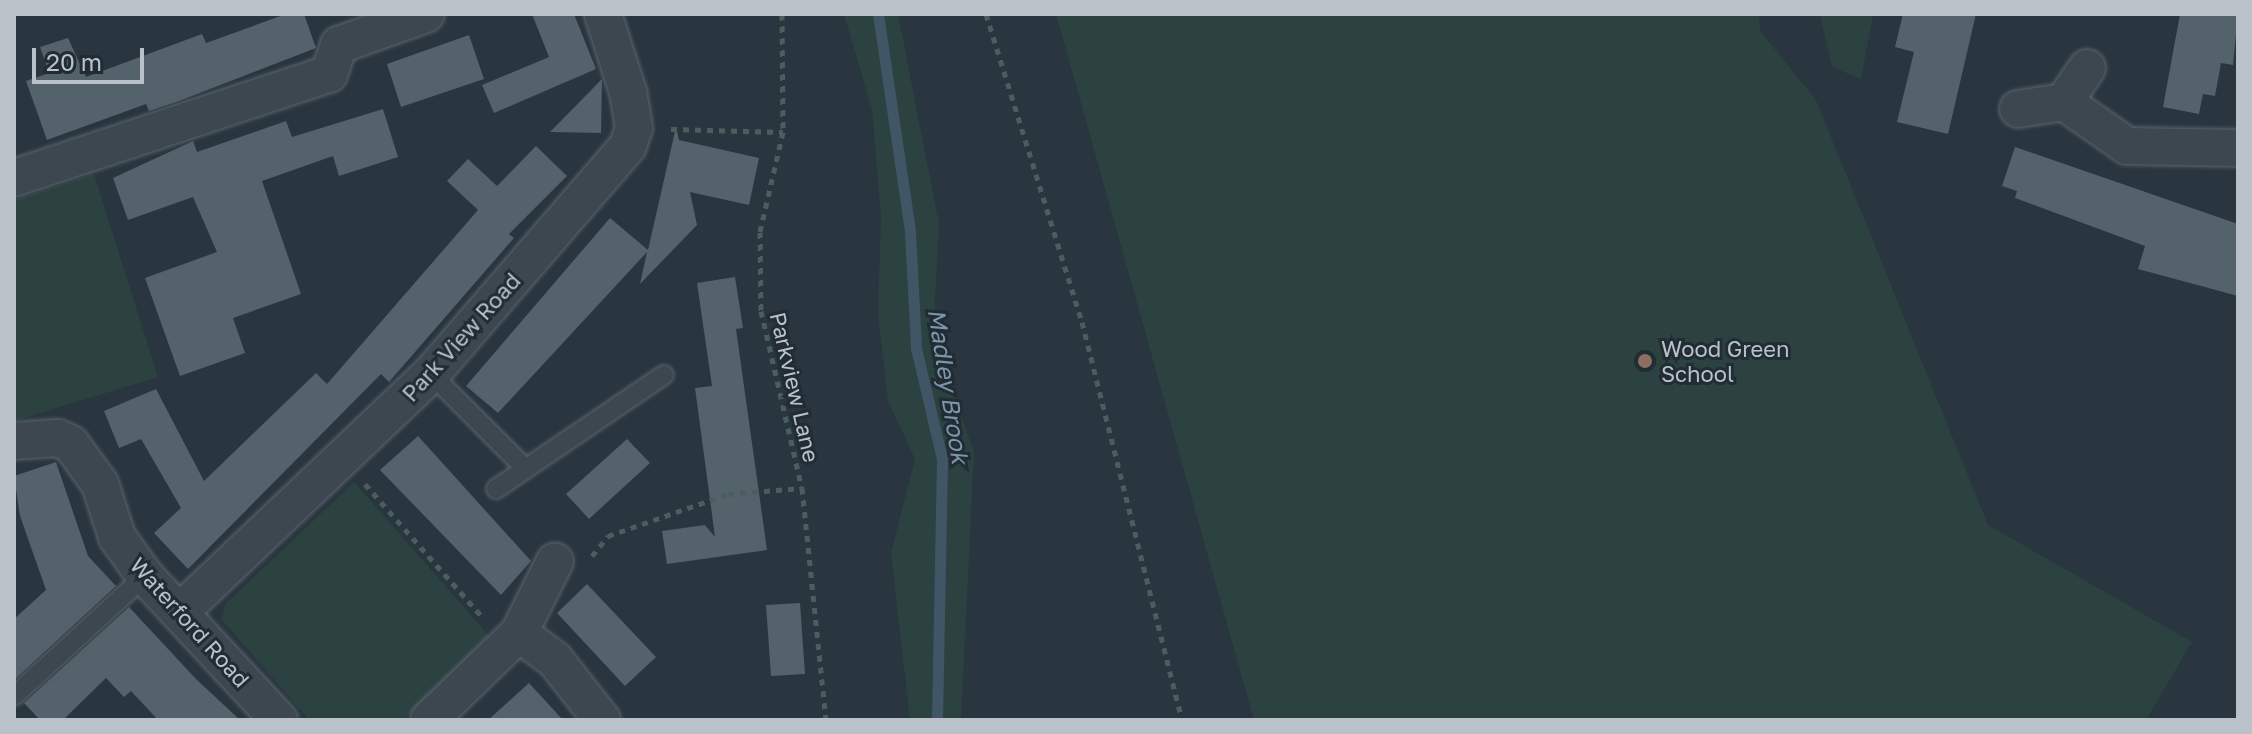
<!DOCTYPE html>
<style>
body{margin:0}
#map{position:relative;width:2252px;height:734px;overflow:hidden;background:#29353f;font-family:"Golos Text",sans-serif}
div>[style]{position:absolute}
.green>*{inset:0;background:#2c4240}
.stream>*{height:11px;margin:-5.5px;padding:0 5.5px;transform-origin:5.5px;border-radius:5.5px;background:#405666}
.building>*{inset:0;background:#54626b}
.path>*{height:5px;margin-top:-2.5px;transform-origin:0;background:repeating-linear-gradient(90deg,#4b5e5e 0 6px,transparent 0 12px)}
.roads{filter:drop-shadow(0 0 2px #5a656c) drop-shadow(0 0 2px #5a656c)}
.service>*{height:18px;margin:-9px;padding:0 9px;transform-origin:9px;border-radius:9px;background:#3d474f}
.minor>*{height:36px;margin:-18px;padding:0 18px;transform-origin:18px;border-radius:18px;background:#3d474f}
.dots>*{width:22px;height:22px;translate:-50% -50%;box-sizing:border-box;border:4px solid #212c34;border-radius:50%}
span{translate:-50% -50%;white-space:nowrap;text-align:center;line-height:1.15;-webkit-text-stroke:6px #212c34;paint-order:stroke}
.street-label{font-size:22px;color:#b9c2c9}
.poi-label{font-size:22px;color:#b9c2c9}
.left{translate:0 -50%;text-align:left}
.water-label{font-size:24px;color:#7d96aa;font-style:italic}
.frame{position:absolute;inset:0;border:16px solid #b9c2c9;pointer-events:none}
.scale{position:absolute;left:32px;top:48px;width:112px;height:36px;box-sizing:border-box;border:4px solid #b9c2c9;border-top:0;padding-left:10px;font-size:24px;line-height:28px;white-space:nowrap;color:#b9c2c9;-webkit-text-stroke:6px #212c34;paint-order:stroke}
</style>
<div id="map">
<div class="green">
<div style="clip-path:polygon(844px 14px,898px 14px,939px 224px,933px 338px,974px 452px,961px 720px,910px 720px,891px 553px,915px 459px,888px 401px,878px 314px,881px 216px,872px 110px)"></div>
<div style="clip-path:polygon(1056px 14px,1758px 14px,1761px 32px,1816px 100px,1988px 525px,2192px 642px,2146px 720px,1254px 720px)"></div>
<div style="clip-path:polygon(1820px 14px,1873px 14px,1861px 79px,1832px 67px)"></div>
<div style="clip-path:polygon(94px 174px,158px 377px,14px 421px,14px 200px)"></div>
<div style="clip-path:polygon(354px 482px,491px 638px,403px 720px,309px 720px,222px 620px,225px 604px)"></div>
</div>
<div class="stream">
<div style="left:878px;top:14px;width:220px;rotate:81.6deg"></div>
<div style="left:910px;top:232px;width:116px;rotate:87deg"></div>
<div style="left:916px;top:348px;width:114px;rotate:76.8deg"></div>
<div style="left:942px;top:459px;width:261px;rotate:91.1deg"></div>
</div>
<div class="building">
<div style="clip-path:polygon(286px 14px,304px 14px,316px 48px,179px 101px,149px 111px,146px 104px,47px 140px,26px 81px,49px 73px,40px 47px,68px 38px,86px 77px,202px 34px,206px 43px)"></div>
<div style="clip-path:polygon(532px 14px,574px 14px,596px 69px,494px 113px,482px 85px,549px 57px)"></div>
<div style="clip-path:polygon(1903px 14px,1976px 14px,1948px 134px,1897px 122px,1914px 52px,1895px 47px)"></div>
<div style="clip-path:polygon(2180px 14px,2238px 14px,2233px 65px,2221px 63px,2215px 96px,2203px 94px,2199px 114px,2163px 107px)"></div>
<div style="clip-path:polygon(469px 35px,484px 79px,401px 107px,387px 64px)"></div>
<div style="clip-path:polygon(602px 79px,601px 133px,550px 132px)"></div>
<div style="clip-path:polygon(383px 109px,398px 157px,339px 176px,333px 156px,262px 181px,301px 294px,233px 318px,245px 353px,180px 376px,145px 278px,217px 252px,193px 197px,128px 220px,113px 178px,193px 141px,197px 152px,286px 121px,292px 137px)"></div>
<div style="clip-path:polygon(676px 127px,679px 140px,759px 158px,749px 205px,690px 192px,697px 225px,640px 284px,647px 252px,498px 413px,466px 386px,610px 218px,648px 250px)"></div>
<div style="clip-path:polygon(536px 146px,567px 176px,509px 234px,514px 238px,389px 382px,381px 374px,188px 569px,154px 533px,181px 508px,141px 439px,119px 448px,104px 411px,156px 389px,204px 481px,316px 373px,327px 384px,478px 210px,447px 181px,468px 159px,497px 186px)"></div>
<div style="clip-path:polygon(2015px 147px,2238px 224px,2238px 296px,2138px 269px,2145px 246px,2015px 198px,2017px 191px,2002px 186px)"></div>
<div style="clip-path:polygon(735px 277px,743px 328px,736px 329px,767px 550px,667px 564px,662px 531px,705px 525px,715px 537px,695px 388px,712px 386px,697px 283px)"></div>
<div style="clip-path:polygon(418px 436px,531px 561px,501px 595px,380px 470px)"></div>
<div style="clip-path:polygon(627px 439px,650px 463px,589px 519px,566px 494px)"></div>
<div style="clip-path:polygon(56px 462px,88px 556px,116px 586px,14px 680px,14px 619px,46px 590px,20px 516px,14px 476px)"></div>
<div style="clip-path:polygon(587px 584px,656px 657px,625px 686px,557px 613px)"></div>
<div style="clip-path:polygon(800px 603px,805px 674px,771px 676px,766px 605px)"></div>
<div style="clip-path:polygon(129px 607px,196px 679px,240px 720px,158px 720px,131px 691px,124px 697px,106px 678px,63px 720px,40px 720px,24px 703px)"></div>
<div style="clip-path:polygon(529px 683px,563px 720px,488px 720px)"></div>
</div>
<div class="path">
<div style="left:782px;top:14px;width:118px;rotate:89.5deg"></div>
<div style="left:783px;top:132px;width:103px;rotate:103deg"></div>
<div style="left:760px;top:232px;width:79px;rotate:89.3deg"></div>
<div style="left:761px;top:311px;width:182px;rotate:77deg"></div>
<div style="left:802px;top:488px;width:233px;rotate:84.1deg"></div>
<div style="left:986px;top:14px;width:323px;rotate:72.7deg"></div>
<div style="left:1082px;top:322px;width:410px;rotate:75.9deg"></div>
<div style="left:671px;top:129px;width:112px;rotate:1.5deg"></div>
<div style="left:365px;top:484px;width:179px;rotate:48.6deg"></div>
<div style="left:592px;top:556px;width:26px;rotate:-51deg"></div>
<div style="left:608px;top:536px;width:127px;rotate:-19.3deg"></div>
<div style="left:728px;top:494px;width:74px;rotate:-4.6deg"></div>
</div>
<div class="roads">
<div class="service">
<div style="left:431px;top:374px;width:133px;rotate:45deg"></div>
<div style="left:496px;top:489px;width:203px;rotate:-34.2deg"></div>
<div style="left:14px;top:696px;width:178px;rotate:-42.5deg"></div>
</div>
<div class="minor">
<div style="left:2087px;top:68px;width:41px;rotate:124.1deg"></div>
<div style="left:2064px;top:102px;width:77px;rotate:34.9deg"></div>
<div style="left:2127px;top:146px;width:111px;rotate:1deg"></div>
<div style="left:2018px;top:109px;width:47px;rotate:-8.7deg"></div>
<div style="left:14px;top:178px;width:332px;rotate:-18.3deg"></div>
<div style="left:329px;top:74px;width:31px;rotate:-71deg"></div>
<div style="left:339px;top:45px;width:92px;rotate:-19.6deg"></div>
<div style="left:14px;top:441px;width:44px;rotate:-3.9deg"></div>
<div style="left:58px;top:438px;width:14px;rotate:25deg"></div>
<div style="left:71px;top:444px;width:49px;rotate:54.1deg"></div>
<div style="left:100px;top:484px;width:56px;rotate:72.2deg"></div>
<div style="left:117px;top:537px;width:48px;rotate:54.3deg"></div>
<div style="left:145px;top:576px;width:197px;rotate:47.1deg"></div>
<div style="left:181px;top:611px;width:344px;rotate:-43.5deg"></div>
<div style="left:431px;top:374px;width:301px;rotate:-49.2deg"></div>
<div style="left:628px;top:146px;width:19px;rotate:-72deg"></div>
<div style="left:634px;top:128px;width:36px;rotate:-99deg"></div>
<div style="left:628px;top:92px;width:82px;rotate:-107.8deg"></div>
<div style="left:519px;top:633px;width:45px;rotate:36.9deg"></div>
<div style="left:555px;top:660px;width:76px;rotate:51.9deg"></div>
<div style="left:429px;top:720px;width:125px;rotate:-44deg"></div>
<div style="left:519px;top:633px;width:80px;rotate:-63.4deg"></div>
</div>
</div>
<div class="dots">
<div style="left:1645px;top:361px;background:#8d6e63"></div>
</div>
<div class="street-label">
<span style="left:461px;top:337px;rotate:-48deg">Park View Road</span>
<span style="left:795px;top:387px;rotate:77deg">Parkview Lane</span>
<span style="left:190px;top:622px;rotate:48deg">Waterford Road</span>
</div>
<div class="poi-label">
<span class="left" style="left:1661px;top:361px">Wood Green<br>School</span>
</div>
<div class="water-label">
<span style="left:949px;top:386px;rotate:81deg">Madley Brook</span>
</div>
<div class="frame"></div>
<div class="scale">20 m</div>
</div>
